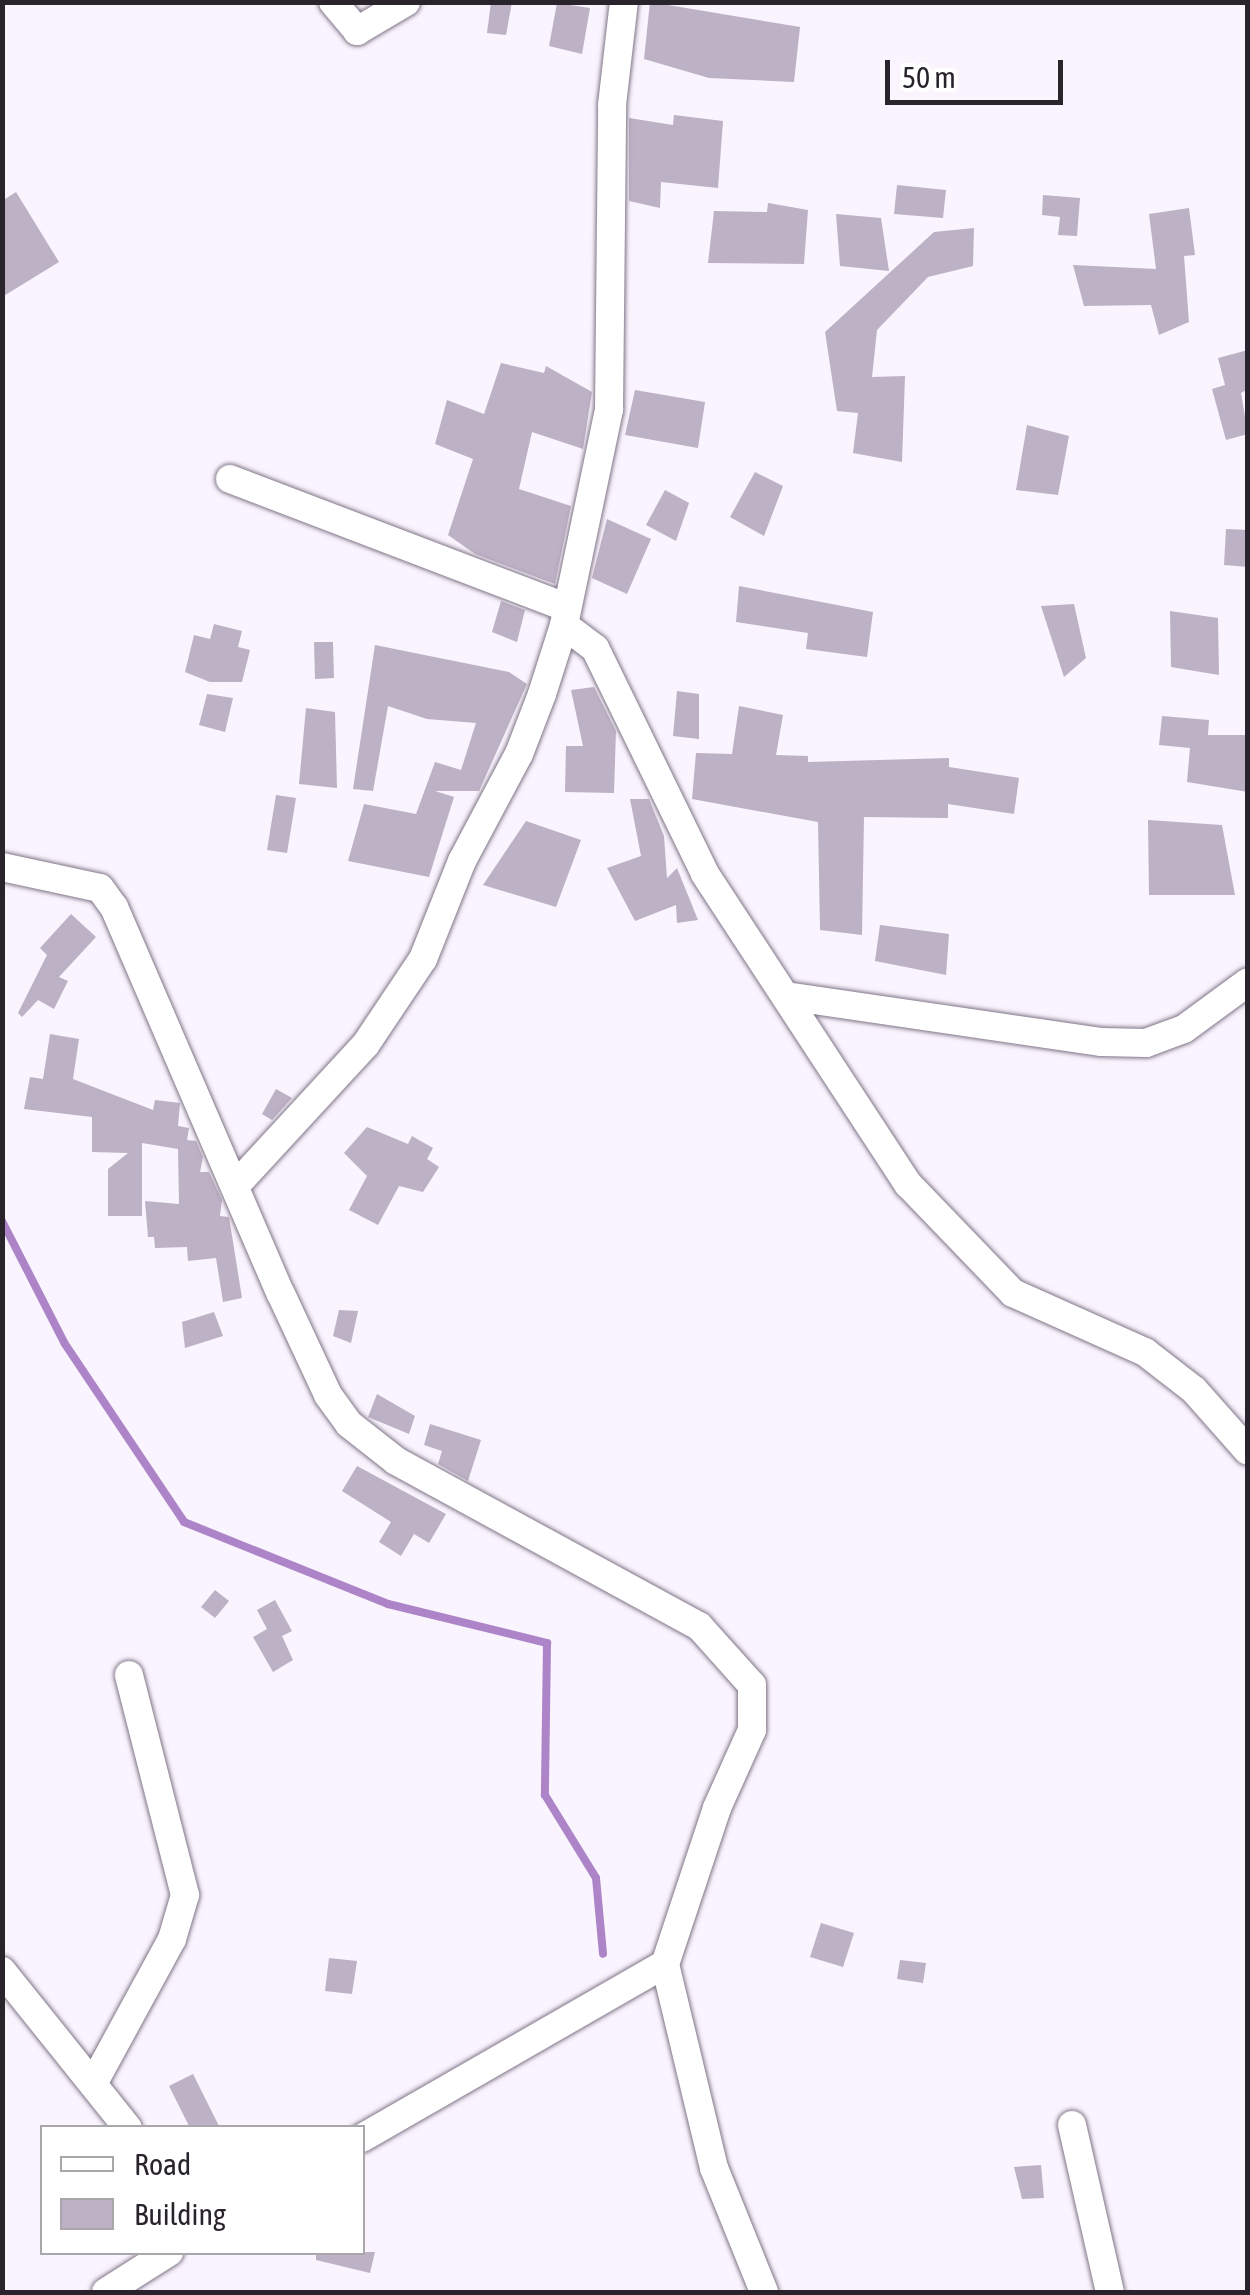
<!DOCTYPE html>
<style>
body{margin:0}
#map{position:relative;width:1250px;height:2295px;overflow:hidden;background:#f9f4fd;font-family:"Asap Condensed",sans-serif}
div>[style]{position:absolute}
.stream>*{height:8px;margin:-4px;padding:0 4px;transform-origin:4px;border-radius:4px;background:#ad84c8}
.building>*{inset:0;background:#bdb1c5}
.roads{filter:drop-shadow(0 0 2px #807588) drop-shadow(0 0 2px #807588)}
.minor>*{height:28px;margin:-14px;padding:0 14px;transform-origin:14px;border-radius:14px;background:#fff}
span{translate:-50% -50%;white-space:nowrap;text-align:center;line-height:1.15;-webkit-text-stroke:8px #fff;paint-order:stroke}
.frame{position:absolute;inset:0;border:5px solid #29242c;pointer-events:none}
.legend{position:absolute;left:40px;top:2125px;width:325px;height:130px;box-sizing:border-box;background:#fff;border:2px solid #a9a7ab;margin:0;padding:12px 18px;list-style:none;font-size:30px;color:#29242c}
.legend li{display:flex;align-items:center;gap:20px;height:50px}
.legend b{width:50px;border:2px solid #a9a7ab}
.scale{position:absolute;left:885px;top:60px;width:178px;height:45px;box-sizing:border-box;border:5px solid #29242c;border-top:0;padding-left:12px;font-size:30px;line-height:35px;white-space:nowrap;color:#29242c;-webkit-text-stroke:8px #fff;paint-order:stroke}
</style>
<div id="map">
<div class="stream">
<div style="left:2px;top:1221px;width:138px;rotate:62.9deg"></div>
<div style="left:65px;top:1344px;width:214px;rotate:56.2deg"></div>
<div style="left:184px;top:1522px;width:220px;rotate:21.9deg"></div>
<div style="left:388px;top:1604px;width:164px;rotate:13.8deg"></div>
<div style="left:547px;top:1643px;width:152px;rotate:90.8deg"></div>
<div style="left:545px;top:1795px;width:97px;rotate:58.4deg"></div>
<div style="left:596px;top:1878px;width:76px;rotate:84.7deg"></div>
</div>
<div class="building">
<div style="clip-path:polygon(491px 2px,512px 2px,506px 35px,487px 33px)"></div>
<div style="clip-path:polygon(650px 2px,800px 27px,794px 82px,709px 78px,644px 59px)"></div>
<div style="clip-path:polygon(557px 3px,590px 8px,582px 54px,549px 46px)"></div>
<div style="clip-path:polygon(674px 115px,723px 121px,718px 188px,661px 182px,660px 208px,629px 201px,629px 118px,673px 125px)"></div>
<div style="clip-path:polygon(897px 185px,946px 190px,943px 218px,894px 214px)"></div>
<div style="clip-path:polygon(16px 192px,59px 262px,2px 297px,2px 201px)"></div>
<div style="clip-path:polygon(1043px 195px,1080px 198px,1077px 236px,1058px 235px,1060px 217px,1042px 215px)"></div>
<div style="clip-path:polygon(768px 203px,808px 210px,804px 264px,708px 263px,714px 211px,767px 212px)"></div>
<div style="clip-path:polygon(1189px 208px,1195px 255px,1184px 256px,1189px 322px,1159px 335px,1151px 305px,1084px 306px,1073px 265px,1156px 269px,1149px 214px)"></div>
<div style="clip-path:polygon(836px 214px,881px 218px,889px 271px,840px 266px)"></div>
<div style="clip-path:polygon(974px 228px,973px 266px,928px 277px,877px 330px,872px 377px,905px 376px,902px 462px,853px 453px,858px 413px,837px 411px,825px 332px,934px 232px)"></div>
<div style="clip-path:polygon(1248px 350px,1248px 389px,1241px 393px,1248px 434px,1226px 440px,1212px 389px,1225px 385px,1218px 358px)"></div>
<div style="clip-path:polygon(501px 363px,544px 373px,546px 366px,592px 392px,583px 449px,532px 432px,519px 489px,571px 506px,555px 584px,475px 554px,448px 535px,473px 459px,435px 444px,447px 400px,484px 414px)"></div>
<div style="clip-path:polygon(635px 390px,705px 402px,698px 448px,625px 435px)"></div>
<div style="clip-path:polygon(1027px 425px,1069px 436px,1058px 495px,1016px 490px)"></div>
<div style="clip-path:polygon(755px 472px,783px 486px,764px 536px,730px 517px)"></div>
<div style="clip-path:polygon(665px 490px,689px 503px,676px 541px,646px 525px)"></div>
<div style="clip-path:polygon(607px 519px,651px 539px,627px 594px,592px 578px)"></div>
<div style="clip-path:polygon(1226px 529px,1248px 530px,1248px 567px,1224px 565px)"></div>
<div style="clip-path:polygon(739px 586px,873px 612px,867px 657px,806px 649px,808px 633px,736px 622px)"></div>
<div style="clip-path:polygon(501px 601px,525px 610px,517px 642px,492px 632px)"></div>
<div style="clip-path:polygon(1074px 604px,1086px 658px,1064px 677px,1041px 606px)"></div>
<div style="clip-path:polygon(1170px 611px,1218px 618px,1219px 675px,1171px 667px)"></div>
<div style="clip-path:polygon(214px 624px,242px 631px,238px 647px,250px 650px,242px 682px,210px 682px,185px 672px,194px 635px,210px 639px)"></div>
<div style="clip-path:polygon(314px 642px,333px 642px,334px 678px,315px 679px)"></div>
<div style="clip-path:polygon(375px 645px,509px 672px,527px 684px,479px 791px,435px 791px,454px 797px,429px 877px,348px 861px,364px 804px,416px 814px,435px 762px,461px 770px,476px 723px,427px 719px,388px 706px,373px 791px,353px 789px)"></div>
<div style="clip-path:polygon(594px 687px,616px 731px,614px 793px,565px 792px,566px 746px,583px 746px,571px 690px)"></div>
<div style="clip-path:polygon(677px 691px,699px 694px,699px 739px,673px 736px)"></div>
<div style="clip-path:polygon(207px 694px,233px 698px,225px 732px,199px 725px)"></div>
<div style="clip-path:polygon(739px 706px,783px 715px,776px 755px,808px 756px,808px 762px,949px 758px,949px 767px,1019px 778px,1014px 814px,948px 804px,948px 818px,864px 817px,862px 935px,820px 930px,818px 822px,692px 799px,696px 753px,732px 754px)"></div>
<div style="clip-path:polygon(306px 708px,335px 712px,337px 788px,299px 784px)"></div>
<div style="clip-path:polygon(1162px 716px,1209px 720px,1208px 735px,1248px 735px,1248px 792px,1187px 782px,1190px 748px,1159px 745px)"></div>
<div style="clip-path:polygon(276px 795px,296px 798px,287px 853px,267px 850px)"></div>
<div style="clip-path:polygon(630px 799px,649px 799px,664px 836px,667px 878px,677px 868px,698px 920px,677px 923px,676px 905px,635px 921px,607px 868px,641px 856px)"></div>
<div style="clip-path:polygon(1148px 820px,1222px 825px,1235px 895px,1149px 895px)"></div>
<div style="clip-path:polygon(526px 821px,581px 840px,556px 907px,483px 885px)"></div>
<div style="clip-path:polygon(71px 914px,96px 937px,59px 977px,68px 981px,54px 1009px,38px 1000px,22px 1017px,18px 1013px,47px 955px,40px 948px)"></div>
<div style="clip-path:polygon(880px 925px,949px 934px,946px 975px,875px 961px)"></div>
<div style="clip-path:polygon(50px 1034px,79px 1039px,73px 1079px,153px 1110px,155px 1100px,180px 1103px,178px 1126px,189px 1128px,187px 1140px,196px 1141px,203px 1157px,200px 1172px,209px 1172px,222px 1200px,220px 1216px,229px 1217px,242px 1298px,223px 1302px,216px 1258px,188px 1261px,187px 1247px,155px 1248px,154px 1237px,148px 1237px,145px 1201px,179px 1204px,178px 1149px,142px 1143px,142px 1216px,108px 1216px,108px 1169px,128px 1153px,92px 1152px,92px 1117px,24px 1109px,30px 1077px,43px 1079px)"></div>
<div style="clip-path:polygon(276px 1089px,292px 1098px,272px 1120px,262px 1114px)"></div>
<div style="clip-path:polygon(367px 1127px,408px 1144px,412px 1136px,433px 1148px,427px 1159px,439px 1167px,423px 1192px,399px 1186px,378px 1225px,349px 1210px,367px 1176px,344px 1153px)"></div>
<div style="clip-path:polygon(339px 1310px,358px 1311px,351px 1343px,333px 1336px)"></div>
<div style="clip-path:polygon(214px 1312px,223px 1336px,185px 1348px,182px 1322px)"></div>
<div style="clip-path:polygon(377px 1394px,415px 1416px,409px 1434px,368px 1417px)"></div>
<div style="clip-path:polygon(430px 1424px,481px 1440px,468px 1481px,438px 1464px,442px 1451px,424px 1445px)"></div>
<div style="clip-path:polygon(357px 1466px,446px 1514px,429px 1543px,414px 1534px,401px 1556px,379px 1542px,391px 1522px,342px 1491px)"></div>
<div style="clip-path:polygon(215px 1590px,229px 1601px,215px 1618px,201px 1607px)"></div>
<div style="clip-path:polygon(275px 1600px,292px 1631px,282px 1636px,293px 1660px,273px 1672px,253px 1637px,267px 1629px,257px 1610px)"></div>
<div style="clip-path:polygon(821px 1923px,854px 1933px,843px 1967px,810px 1957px)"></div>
<div style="clip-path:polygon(329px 1958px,357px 1961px,352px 1994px,325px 1991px)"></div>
<div style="clip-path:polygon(900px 1960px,926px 1963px,923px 1983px,897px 1979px)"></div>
<div style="clip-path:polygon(193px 2074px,220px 2128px,190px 2128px,169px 2086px)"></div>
<div style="clip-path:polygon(1041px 2165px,1044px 2198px,1022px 2199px,1014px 2167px)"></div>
<div style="clip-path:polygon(316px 2252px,375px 2252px,370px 2273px,316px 2260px)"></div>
</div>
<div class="roads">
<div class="minor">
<div style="left:333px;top:2px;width:38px;rotate:50deg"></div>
<div style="left:357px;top:31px;width:57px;rotate:-30.6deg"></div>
<div style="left:230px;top:479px;width:360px;rotate:20.9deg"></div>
<div style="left:564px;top:625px;width:39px;rotate:37deg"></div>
<div style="left:595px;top:648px;width:251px;rotate:64deg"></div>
<div style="left:705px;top:874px;width:371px;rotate:56.8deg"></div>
<div style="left:908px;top:1184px;width:151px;rotate:46.1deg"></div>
<div style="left:1013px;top:1293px;width:145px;rotate:24.1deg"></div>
<div style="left:1145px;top:1352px;width:62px;rotate:37.8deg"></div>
<div style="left:1194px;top:1390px;width:81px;rotate:48.5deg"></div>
<div style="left:2px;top:867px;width:100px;rotate:12.1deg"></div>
<div style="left:100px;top:888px;width:24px;rotate:54deg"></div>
<div style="left:114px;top:907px;width:421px;rotate:66.7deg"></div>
<div style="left:281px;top:1294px;width:111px;rotate:65deg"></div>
<div style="left:328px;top:1395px;width:36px;rotate:54deg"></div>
<div style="left:349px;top:1424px;width:60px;rotate:38.2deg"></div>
<div style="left:396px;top:1461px;width:345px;rotate:28.6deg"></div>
<div style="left:699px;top:1626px;width:79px;rotate:48.1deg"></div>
<div style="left:752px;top:1685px;width:45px;rotate:90deg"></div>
<div style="left:752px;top:1730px;width:85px;rotate:114.2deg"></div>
<div style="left:717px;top:1808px;width:164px;rotate:108.4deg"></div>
<div style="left:665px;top:1964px;width:210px;rotate:76.5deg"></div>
<div style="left:714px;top:2168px;width:134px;rotate:68deg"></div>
<div style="left:786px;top:996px;width:319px;rotate:8.3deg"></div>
<div style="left:1102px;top:1042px;width:44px;rotate:1.3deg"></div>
<div style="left:1146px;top:1043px;width:40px;rotate:-20.2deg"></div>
<div style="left:1184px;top:1029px;width:79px;rotate:-36.3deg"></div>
<div style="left:237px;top:1184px;width:190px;rotate:-47.3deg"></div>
<div style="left:366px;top:1044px;width:102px;rotate:-56.2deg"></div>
<div style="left:423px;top:959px;width:105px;rotate:-68.3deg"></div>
<div style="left:462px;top:861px;width:121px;rotate:-62deg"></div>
<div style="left:519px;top:754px;width:64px;rotate:-69deg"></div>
<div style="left:542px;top:694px;width:72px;rotate:-72.3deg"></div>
<div style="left:564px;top:625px;width:220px;rotate:-78.2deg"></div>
<div style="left:609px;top:410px;width:305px;rotate:-89.4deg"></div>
<div style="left:612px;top:105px;width:104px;rotate:-83.4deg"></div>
<div style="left:2px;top:1971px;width:201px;rotate:51.3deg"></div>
<div style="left:93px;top:2084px;width:165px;rotate:-61.4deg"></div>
<div style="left:172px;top:1939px;width:46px;rotate:-73.5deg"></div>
<div style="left:185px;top:1895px;width:227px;rotate:-104.3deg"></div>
<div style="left:1072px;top:2125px;width:171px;rotate:77.2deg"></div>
<div style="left:362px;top:2138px;width:349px;rotate:-29.9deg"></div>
<div style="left:106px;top:2292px;width:75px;rotate:-32.4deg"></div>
</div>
</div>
<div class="frame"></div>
<ul class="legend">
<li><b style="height:12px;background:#fff"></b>Road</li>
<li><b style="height:28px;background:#bdb1c5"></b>Building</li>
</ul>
<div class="scale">50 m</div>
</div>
